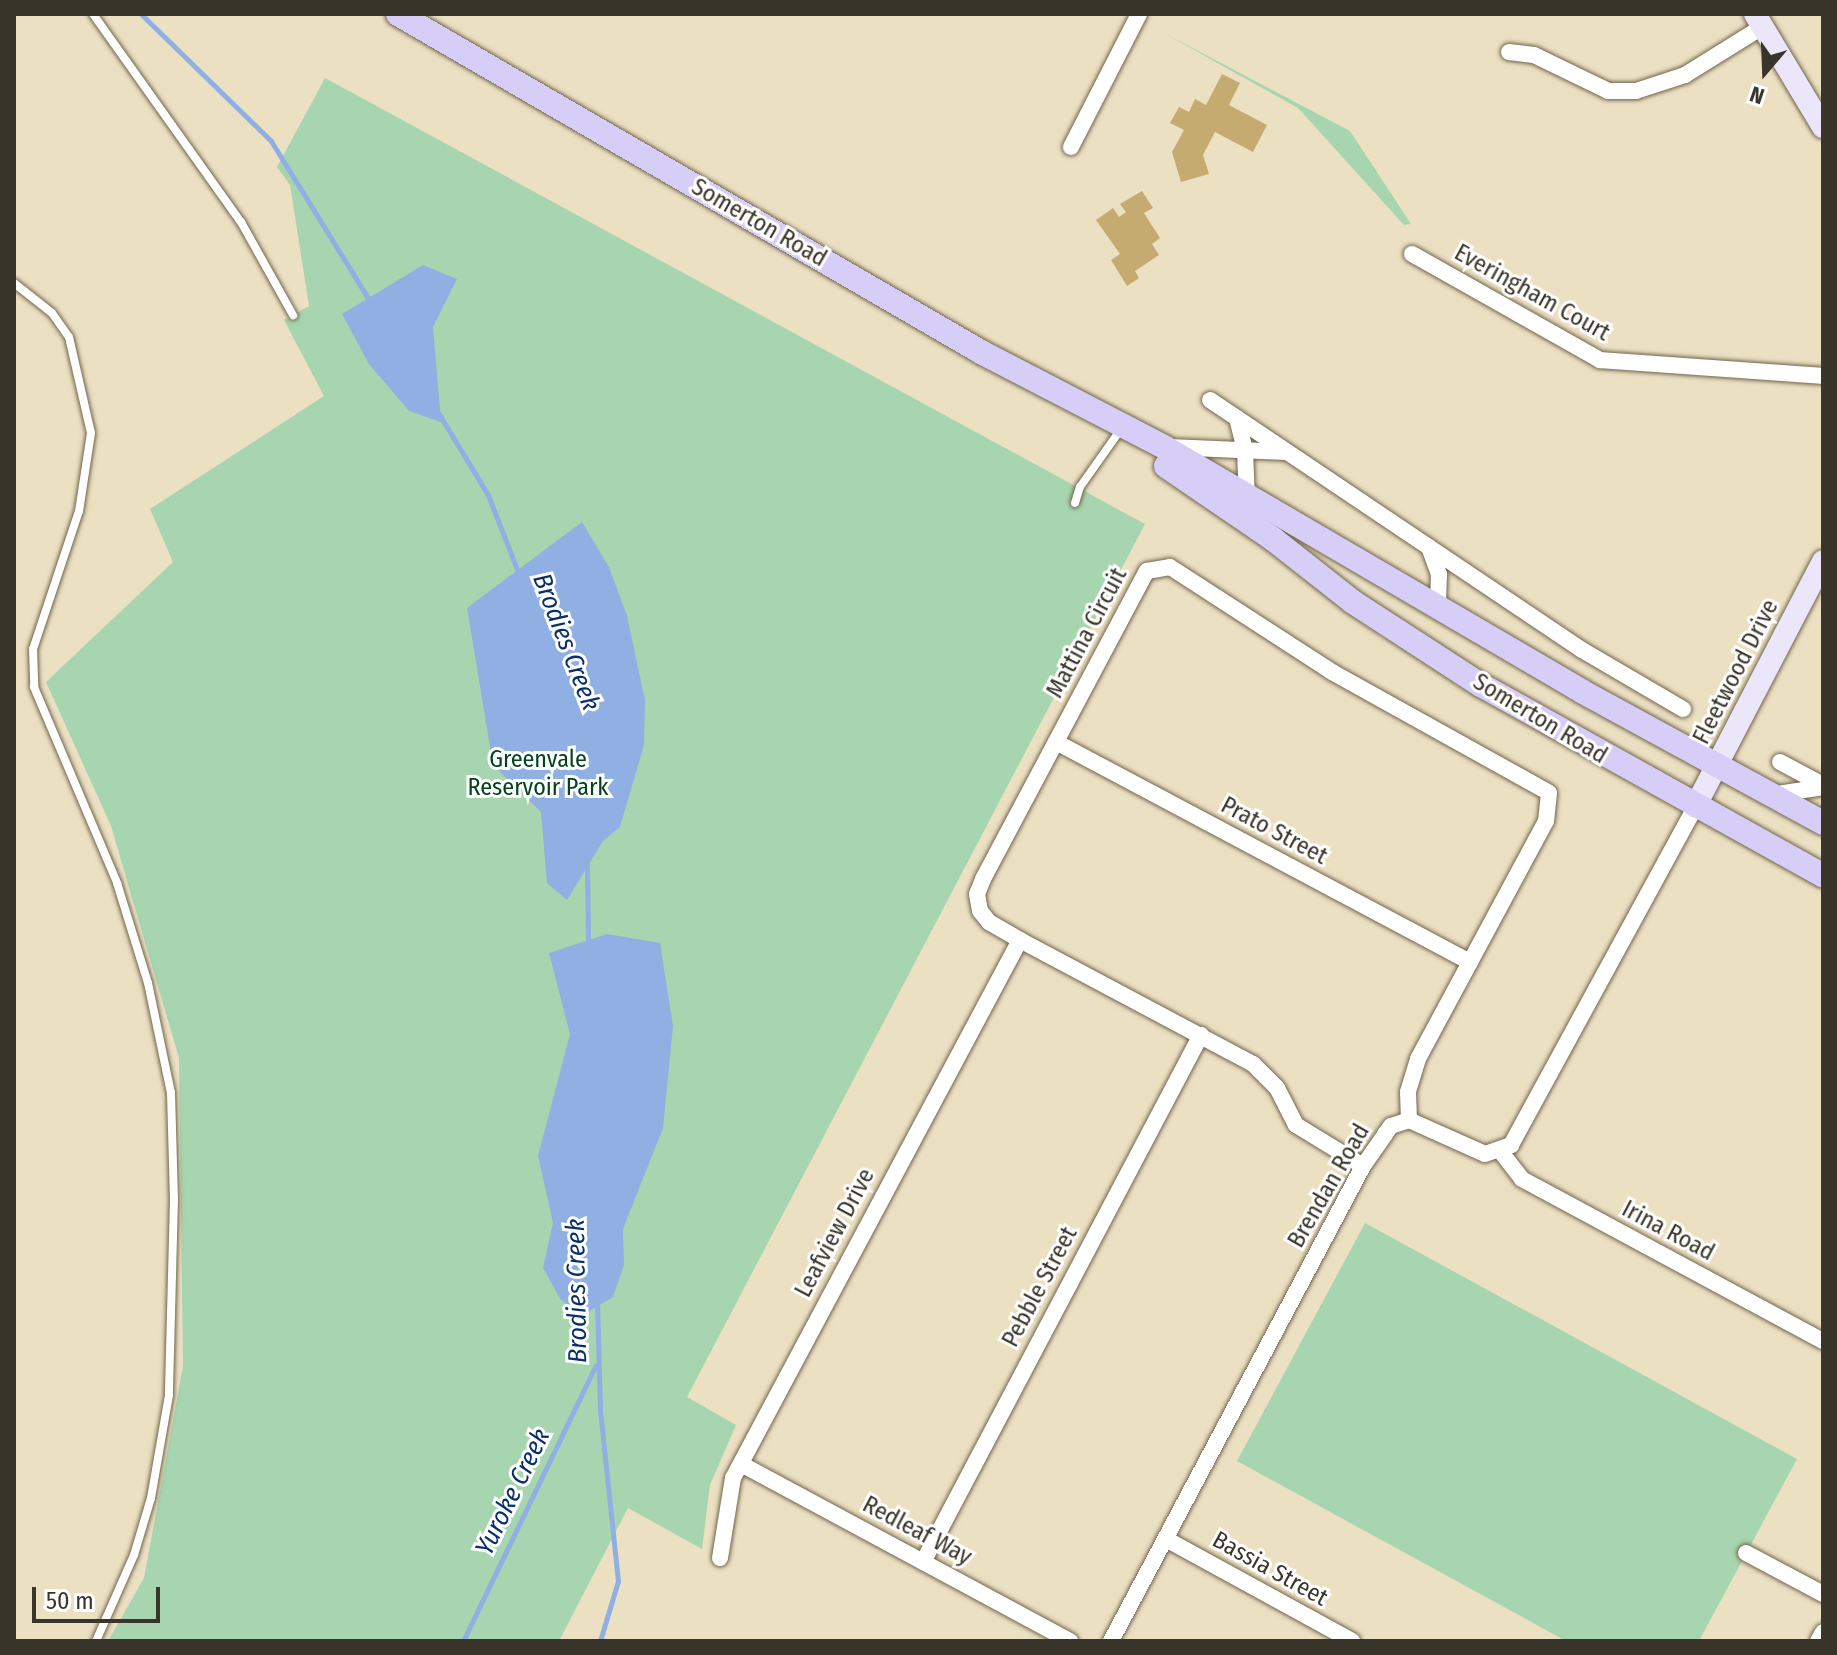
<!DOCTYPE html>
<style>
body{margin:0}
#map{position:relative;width:1837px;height:1655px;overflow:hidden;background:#ece0c3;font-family:"Fira Sans Condensed",sans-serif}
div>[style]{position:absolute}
.green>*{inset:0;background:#a7d5af}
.water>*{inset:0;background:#90b0e3}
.stream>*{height:5px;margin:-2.5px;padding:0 2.5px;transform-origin:2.5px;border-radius:2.5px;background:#90b0e3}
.building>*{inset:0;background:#c5ab70}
.roads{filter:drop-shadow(0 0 2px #70654b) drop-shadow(0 0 2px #70654b)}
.lane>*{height:8px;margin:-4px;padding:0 4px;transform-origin:4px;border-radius:4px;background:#fff}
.street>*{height:16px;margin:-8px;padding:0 8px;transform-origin:8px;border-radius:8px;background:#fff}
.secondary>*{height:22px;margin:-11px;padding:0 11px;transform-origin:11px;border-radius:11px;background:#ebe6fa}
.primary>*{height:24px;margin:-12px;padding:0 12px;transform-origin:12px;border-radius:12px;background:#d6cef6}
span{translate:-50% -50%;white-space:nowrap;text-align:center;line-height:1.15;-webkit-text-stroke:6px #fff;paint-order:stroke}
.street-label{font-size:24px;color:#3a352a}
.park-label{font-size:24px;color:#03421a}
.water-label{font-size:26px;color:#092f6b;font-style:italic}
.frame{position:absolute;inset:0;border:16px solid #3a352a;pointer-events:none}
.north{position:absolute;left:1725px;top:32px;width:80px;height:80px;-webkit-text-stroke:6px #fff;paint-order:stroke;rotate:199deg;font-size:22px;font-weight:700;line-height:32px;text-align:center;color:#3a352a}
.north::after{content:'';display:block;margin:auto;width:28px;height:36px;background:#3a352a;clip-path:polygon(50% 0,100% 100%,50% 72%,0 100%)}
.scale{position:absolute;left:32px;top:1587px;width:128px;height:36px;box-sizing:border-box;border:4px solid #3a352a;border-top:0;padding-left:10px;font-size:24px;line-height:28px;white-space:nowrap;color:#3a352a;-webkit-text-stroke:6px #fff;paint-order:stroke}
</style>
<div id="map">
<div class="green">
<div style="clip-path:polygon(1162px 32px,1350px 131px,1411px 224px,1404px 225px,1298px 108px)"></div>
<div style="clip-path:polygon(325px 78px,1145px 524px,687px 1397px,736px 1425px,710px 1485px,702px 1549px,628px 1508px,559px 1641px,108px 1641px,144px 1578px,183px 1366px,179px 1058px,111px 826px,46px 682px,173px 562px,150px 509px,324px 396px,284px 320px,309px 306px,290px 185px,277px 167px)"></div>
<div style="clip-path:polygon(1365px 1223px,1797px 1459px,1699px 1641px,1566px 1641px,1237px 1461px)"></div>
</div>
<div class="water">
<div style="clip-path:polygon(423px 265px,457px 279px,433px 327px,441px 422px,409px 411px,369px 364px,342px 314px)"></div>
<div style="clip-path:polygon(582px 522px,609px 567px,627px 616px,645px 700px,644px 745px,620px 827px,603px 841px,567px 900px,547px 883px,541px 812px,493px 765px,467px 608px)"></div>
<div style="clip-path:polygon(607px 934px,660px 943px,673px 1026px,663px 1128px,623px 1229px,624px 1265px,613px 1297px,583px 1315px,561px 1300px,543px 1268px,553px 1223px,538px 1156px,570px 1034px,549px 953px)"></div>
</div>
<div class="stream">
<div style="left:141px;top:14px;width:182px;rotate:44.3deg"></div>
<div style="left:271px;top:141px;width:190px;rotate:58.3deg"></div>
<div style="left:439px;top:414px;width:95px;rotate:58.8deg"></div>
<div style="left:488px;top:495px;width:83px;rotate:68.7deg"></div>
<div style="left:587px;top:862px;width:82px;rotate:89.3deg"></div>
<div style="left:597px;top:1302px;width:108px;rotate:88.4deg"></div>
<div style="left:600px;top:1410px;width:172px;rotate:84deg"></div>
<div style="left:618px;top:1581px;width:63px;rotate:106.7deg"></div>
<div style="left:463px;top:1641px;width:306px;rotate:-64.3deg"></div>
</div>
<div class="building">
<div style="clip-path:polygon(1222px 74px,1240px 83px,1229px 105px,1267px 125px,1253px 152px,1215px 132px,1203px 155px,1209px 174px,1181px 182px,1172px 152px,1184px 130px,1170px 123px,1179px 107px,1189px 112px,1195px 99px,1206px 105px)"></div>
<div style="clip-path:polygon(1142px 191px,1153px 208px,1144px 213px,1160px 238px,1152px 244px,1159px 255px,1135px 271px,1139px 278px,1127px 286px,1111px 260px,1120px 254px,1096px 220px,1113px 208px,1119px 217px,1126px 212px,1120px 204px)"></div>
</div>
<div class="roads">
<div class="lane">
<div style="left:93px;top:14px;width:255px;rotate:54.6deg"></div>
<div style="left:241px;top:222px;width:107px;rotate:60.8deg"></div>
<div style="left:14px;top:283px;width:48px;rotate:38.3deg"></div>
<div style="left:52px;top:313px;width:29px;rotate:55deg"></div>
<div style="left:69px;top:337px;width:98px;rotate:77.1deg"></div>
<div style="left:91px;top:433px;width:79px;rotate:98.7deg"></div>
<div style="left:79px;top:511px;width:145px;rotate:108.4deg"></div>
<div style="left:33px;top:649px;width:38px;rotate:88deg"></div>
<div style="left:34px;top:687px;width:213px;rotate:67deg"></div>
<div style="left:117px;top:883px;width:105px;rotate:72.8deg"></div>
<div style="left:148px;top:983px;width:112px;rotate:78.2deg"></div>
<div style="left:171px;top:1093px;width:106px;rotate:88.4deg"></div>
<div style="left:174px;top:1199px;width:196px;rotate:91.5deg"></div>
<div style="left:169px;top:1395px;width:105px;rotate:99.9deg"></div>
<div style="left:151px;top:1498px;width:59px;rotate:106.6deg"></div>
<div style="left:134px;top:1555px;width:94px;rotate:113.8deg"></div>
<div style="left:1075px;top:503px;width:17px;rotate:-73deg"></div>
<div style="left:1080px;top:487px;width:71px;rotate:-54.7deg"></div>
</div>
<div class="street">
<div style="left:1509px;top:52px;width:25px;rotate:7deg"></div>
<div style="left:1534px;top:55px;width:82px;rotate:25.9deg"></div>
<div style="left:1608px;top:91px;width:28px"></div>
<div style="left:1636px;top:91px;width:52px;rotate:-18.1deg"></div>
<div style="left:1685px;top:75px;width:91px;rotate:-31.9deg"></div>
<div style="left:1071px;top:147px;width:149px;rotate:-62.9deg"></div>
<div style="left:1412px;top:254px;width:216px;rotate:29.4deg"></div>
<div style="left:1600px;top:360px;width:224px;rotate:4.1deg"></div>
<div style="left:1210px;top:400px;width:448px;rotate:33.9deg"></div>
<div style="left:1582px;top:650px;width:117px;rotate:30.3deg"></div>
<div style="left:1237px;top:418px;width:33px;rotate:76deg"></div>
<div style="left:1245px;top:450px;width:49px;rotate:87.7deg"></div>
<div style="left:1169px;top:447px;width:117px;rotate:2.4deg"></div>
<div style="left:1429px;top:547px;width:29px;rotate:70deg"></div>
<div style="left:1439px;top:574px;width:33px;rotate:92deg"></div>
<div style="left:1056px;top:742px;width:469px;rotate:28deg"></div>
<div style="left:1780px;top:762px;width:49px;rotate:28.1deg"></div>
<div style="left:1771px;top:795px;width:53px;rotate:-8.7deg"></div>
<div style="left:1501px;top:1152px;width:34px;rotate:52deg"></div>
<div style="left:1522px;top:1179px;width:342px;rotate:28.3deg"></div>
<div style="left:1363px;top:1166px;width:79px;rotate:-148.5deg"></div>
<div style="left:1296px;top:1125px;width:42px;rotate:-117.2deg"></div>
<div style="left:1277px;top:1088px;width:34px;rotate:-135deg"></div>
<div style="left:1253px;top:1064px;width:264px;rotate:-152deg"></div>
<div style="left:1020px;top:940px;width:36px;rotate:-150deg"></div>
<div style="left:989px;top:922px;width:14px;rotate:-129deg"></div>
<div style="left:980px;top:911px;width:17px;rotate:-100deg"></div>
<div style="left:977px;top:894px;width:16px;rotate:-68deg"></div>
<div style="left:983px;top:879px;width:349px;rotate:-62deg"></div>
<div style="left:1147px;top:571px;width:23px;rotate:-10deg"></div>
<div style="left:1170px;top:567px;width:193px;rotate:32.9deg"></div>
<div style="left:1332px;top:672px;width:248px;rotate:29.1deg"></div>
<div style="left:1549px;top:793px;width:28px;rotate:96deg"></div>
<div style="left:1546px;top:821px;width:270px;rotate:118.3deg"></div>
<div style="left:1418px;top:1059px;width:34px;rotate:107deg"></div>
<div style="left:1408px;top:1092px;width:28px;rotate:88deg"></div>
<div style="left:741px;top:1464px;width:374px;rotate:28.3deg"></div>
<div style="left:1166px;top:1539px;width:212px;rotate:28.7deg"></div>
<div style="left:1746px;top:1553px;width:87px;rotate:28deg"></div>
<div style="left:720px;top:1558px;width:81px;rotate:-80.8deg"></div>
<div style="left:733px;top:1478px;width:610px;rotate:-61.92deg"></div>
<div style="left:923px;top:1562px;width:596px;rotate:-62.19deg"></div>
<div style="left:1111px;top:1641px;width:538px;rotate:-62.05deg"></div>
<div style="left:1363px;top:1166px;width:39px;rotate:-55deg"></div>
<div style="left:1385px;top:1134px;width:10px;rotate:-53deg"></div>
<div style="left:1391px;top:1126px;width:19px;rotate:-18deg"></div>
<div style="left:1409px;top:1120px;width:83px;rotate:24.1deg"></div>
<div style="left:1485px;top:1154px;width:28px;rotate:-19deg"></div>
<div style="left:1511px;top:1145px;width:385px;rotate:-61.4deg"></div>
<div style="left:1818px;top:1641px;width:10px;rotate:-61deg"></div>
</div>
<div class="secondary">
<div style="left:1755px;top:14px;width:132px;rotate:59deg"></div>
<div style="left:1695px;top:807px;width:277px;rotate:-62.5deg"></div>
</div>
<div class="primary">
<div style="left:398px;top:14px;width:674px;rotate:30.1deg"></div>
<div style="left:981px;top:352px;width:206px;rotate:27.4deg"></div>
<div style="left:1164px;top:447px;width:485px;rotate:30.3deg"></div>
<div style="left:1583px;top:692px;width:273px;rotate:28.6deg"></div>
<div style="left:1166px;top:466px;width:130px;rotate:34.3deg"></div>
<div style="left:1273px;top:539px;width:102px;rotate:38.2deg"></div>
<div style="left:1353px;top:602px;width:153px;rotate:33deg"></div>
<div style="left:1481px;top:685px;width:391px;rotate:29.1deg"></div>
</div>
</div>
<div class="street-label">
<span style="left:759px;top:223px;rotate:30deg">Somerton Road</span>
<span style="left:1532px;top:293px;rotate:29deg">Everingham Court</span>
<span style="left:1087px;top:633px;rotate:-62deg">Mattina Circuit</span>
<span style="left:1736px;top:672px;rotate:-63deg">Fleetwood Drive</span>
<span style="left:1540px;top:719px;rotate:31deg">Somerton Road</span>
<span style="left:1274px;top:831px;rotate:28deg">Prato Street</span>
<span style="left:1329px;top:1186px;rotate:-60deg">Brendan Road</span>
<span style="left:1668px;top:1231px;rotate:28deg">Irina Road</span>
<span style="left:835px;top:1233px;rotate:-62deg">Leafview Drive</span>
<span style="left:1040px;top:1287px;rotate:-62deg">Pebble Street</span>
<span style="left:917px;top:1531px;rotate:28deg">Redleaf Way</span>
<span style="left:1270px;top:1569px;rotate:29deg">Bassia Street</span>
</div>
<div class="park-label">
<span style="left:538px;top:774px">Greenvale<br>Reservoir Park</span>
</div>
<div class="water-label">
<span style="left:566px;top:642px;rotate:69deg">Brodies Creek</span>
<span style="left:577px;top:1291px;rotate:-91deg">Brodies Creek</span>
<span style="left:513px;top:1492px;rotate:-64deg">Yuroke Creek</span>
</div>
<div class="frame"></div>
<div class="north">N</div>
<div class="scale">50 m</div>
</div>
